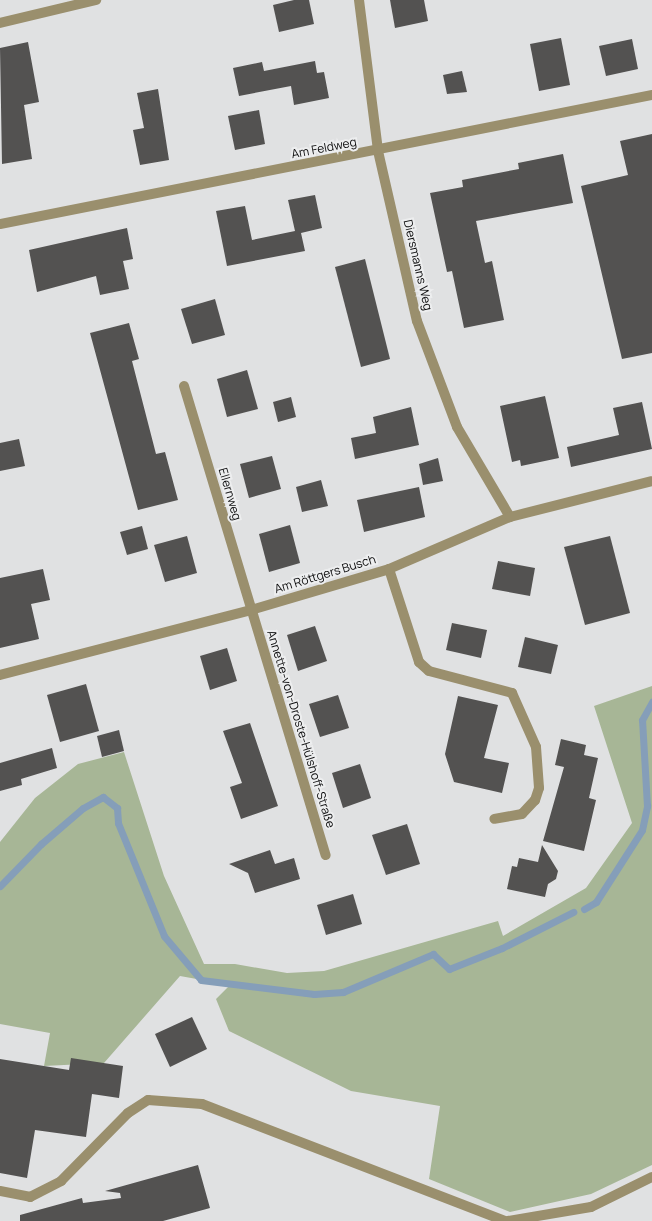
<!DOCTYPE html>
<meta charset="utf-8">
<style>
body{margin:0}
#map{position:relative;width:652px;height:1221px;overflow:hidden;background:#e0e1e2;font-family:Manrope,sans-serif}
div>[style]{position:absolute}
.green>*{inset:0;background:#a7b696}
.stream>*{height:7px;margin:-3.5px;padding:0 3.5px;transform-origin:3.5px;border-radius:3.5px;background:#859eb9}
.building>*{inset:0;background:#535251}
.service>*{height:10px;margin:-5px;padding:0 5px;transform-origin:5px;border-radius:5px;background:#9a8f6d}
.minor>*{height:10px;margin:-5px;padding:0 5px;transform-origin:5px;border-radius:5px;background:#9a8f6d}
.tertiary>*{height:10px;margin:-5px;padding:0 5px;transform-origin:5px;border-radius:5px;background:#9a8f6d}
span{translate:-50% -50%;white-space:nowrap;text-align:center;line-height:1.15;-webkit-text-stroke:4px #edeeef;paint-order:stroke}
.street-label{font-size:12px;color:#0b0b0c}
</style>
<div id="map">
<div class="green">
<div style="clip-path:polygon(652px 686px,652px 1165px,591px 1194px,510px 1212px,429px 1179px,440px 1106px,351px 1091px,229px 1031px,216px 999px,230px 985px,180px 976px,104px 1063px,44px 1066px,50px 1033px,0 1024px,0 842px,35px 798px,78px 764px,124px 752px,164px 876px,204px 964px,235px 964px,287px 973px,324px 971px,498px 921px,503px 936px,586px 888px,632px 823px,594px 706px)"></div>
</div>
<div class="stream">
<div style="left:0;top:886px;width:59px;rotate:-45.7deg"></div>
<div style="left:41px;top:844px;width:55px;rotate:-40.6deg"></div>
<div style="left:83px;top:808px;width:23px;rotate:-29deg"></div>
<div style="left:103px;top:797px;width:18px;rotate:38deg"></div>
<div style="left:117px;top:808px;width:15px;rotate:86deg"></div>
<div style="left:118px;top:823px;width:122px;rotate:67.8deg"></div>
<div style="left:164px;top:936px;width:57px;rotate:49.9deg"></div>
<div style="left:201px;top:980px;width:114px;rotate:7.1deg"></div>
<div style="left:314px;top:994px;width:29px;rotate:-4deg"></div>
<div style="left:343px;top:992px;width:98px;rotate:-22.9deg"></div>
<div style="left:433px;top:954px;width:22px;rotate:43deg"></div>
<div style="left:449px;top:969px;width:57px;rotate:-21.6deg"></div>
<div style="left:502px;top:948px;width:80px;rotate:-26.9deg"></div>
<div style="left:584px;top:909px;width:14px;rotate:-30deg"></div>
<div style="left:596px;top:902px;width:85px;rotate:-57.4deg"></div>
<div style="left:642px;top:830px;width:25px;rotate:-78deg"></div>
<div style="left:647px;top:806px;width:86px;rotate:-93.3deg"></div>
<div style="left:642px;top:720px;width:21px;rotate:-61deg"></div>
</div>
<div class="building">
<div style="clip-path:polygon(294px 0,309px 0,314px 24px,279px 32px,273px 5px)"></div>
<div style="clip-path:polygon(390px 0,424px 0,428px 21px,395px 28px)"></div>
<div style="clip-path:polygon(561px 38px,570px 85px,539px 91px,530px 44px)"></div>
<div style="clip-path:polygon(632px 39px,638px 69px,606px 76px,599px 46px)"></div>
<div style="clip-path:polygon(28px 42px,39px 102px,24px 105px,32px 159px,2px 164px,0 48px)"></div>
<div style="clip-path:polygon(315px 61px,317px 73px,324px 72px,329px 98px,294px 105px,291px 86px,239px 96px,233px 68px,262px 62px,264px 71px)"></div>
<div style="clip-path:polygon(462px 71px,467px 92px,447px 94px,443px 75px)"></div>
<div style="clip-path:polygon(158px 89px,169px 160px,140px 165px,133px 130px,144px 128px,137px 93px)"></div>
<div style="clip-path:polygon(259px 110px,265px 144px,235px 150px,228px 116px)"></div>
<div style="clip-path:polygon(652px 134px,652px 353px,622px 359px,581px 186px,628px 175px,620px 141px)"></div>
<div style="clip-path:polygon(563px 154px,573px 203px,476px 221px,485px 263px,492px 261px,504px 320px,464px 328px,452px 271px,447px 272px,430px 193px,463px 187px,462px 180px,519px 169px,518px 163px)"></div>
<div style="clip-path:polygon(315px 195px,322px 228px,301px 233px,305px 251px,227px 266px,216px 211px,245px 206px,252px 240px,295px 231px,288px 200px)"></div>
<div style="clip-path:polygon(127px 228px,133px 259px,123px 261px,129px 289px,100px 295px,96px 276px,37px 292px,29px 250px)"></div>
<div style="clip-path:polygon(365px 259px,390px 359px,361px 367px,335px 267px)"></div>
<div style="clip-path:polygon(215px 299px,225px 335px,192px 344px,181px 309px)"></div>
<div style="clip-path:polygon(129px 323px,139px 359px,132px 361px,156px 454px,165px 452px,178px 500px,138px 510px,90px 333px)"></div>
<div style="clip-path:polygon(247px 370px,258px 409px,227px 417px,217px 379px)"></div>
<div style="clip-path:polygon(545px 396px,559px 458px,521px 466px,520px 460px,512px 462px,500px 406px)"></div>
<div style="clip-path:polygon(291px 397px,296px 417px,278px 422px,273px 402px)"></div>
<div style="clip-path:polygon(642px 402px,652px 449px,571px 467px,567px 447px,619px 435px,613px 408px)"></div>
<div style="clip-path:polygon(411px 407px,419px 445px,355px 459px,351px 438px,376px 433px,373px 417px)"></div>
<div style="clip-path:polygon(19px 439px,25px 466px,0 471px,0 443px)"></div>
<div style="clip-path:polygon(272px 456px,281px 489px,249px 498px,240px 464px)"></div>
<div style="clip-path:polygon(438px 458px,443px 481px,423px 485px,419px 464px)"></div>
<div style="clip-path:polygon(321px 480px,328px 506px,302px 512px,296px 487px)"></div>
<div style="clip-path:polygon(419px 487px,425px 517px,364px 532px,357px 500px)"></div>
<div style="clip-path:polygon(290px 525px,300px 563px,269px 572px,259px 534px)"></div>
<div style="clip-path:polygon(142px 526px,148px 549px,127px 555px,120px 532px)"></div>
<div style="clip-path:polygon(187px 536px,197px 573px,165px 582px,154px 545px)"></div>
<div style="clip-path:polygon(610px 536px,630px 613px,585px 625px,564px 547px)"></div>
<div style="clip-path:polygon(498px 561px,535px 568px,530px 596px,492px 589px)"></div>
<div style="clip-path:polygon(43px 569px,50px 600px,31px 604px,39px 639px,0 648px,0 578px)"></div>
<div style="clip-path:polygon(452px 623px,487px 630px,481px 658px,446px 650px)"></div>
<div style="clip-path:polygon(315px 626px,327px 661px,298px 671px,287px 635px)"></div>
<div style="clip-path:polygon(525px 637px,558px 645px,551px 674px,518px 667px)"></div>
<div style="clip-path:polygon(227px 648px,237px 681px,210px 690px,200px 656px)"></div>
<div style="clip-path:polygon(86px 684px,99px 731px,60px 742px,47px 695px)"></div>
<div style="clip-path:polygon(338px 695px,349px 728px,320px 737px,309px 704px)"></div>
<div style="clip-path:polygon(458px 696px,498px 705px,484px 758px,509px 763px,502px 793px,454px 782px,445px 754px)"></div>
<div style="clip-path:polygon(250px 723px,278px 806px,241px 819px,230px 787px,242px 783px,223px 731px)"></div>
<div style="clip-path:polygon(119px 730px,124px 751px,102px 757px,97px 736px)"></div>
<div style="clip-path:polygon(561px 739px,586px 745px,584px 755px,598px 758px,589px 798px,596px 800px,584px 851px,543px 841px,564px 767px,555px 765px)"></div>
<div style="clip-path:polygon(52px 748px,57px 768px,21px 779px,22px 785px,0 791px,0 763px)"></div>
<div style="clip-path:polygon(360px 764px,371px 798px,343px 808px,332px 773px)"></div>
<div style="clip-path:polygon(407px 824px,420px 864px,386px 875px,372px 835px)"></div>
<div style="clip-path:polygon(542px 845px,558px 871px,556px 879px,548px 884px,545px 897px,507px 889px,512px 866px,517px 867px,519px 858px,538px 862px)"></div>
<div style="clip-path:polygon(270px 850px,275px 864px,294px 858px,300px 879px,255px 893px,248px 873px,229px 864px)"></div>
<div style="clip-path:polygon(353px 894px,362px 924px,326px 935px,317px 905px)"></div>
<div style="clip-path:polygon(192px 1017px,207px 1049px,170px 1067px,155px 1034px)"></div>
<div style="clip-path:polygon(71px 1058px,123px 1066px,119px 1098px,92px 1094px,86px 1137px,35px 1130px,27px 1178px,0 1173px,0 1059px,69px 1070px)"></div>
<div style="clip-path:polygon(198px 1165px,210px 1208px,163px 1221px,20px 1221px,20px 1215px,82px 1198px,83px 1203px,121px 1198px,120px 1193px,105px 1191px)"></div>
</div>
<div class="service">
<div style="left:0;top:1191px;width:31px;rotate:11deg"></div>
<div style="left:30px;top:1197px;width:35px;rotate:-27deg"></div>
<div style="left:61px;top:1181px;width:95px;rotate:-45.4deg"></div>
<div style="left:128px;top:1113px;width:24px;rotate:-33deg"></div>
<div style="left:148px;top:1100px;width:54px;rotate:4.2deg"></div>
<div style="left:202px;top:1104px;width:326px;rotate:21.1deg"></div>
<div style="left:508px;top:1221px;width:84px;rotate:-9.6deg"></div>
<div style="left:591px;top:1207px;width:68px;rotate:-26.2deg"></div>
</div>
<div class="minor">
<div style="left:359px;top:0;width:152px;rotate:82.8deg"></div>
<div style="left:378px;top:151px;width:174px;rotate:77.1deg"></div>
<div style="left:417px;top:321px;width:113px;rotate:69.3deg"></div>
<div style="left:457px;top:427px;width:104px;rotate:59.5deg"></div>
<div style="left:0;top:23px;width:99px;rotate:-13.5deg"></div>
<div style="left:184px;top:386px;width:490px;rotate:73.2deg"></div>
<div style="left:389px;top:569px;width:98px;rotate:72.1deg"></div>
<div style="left:419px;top:662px;width:13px;rotate:42deg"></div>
<div style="left:429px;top:671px;width:86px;rotate:14.8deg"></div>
<div style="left:512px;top:693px;width:59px;rotate:66deg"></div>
<div style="left:536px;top:747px;width:41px;rotate:85.8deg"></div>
<div style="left:539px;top:788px;width:13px;rotate:108deg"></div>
<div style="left:535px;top:800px;width:19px;rotate:133deg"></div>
<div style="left:522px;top:814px;width:28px;rotate:170deg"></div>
<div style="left:0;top:675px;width:259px;rotate:-14.5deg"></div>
<div style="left:251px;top:610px;width:144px;rotate:-16.5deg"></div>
<div style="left:389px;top:569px;width:132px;rotate:-23.3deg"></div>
<div style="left:510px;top:517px;width:146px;rotate:-14.2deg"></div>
</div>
<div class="tertiary">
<div style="left:0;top:224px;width:665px;rotate:-11.19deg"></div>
</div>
<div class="street-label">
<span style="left:324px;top:148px;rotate:-11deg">Am Feldweg</span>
<span style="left:418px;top:265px;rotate:77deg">Diersmanns Weg</span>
<span style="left:230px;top:494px;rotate:74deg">Ellernweg</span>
<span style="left:325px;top:574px;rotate:-17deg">Am Röttgers Busch</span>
<span style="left:301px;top:729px;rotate:73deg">Annette-von-Droste-Hülshoff-Straße</span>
</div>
</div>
